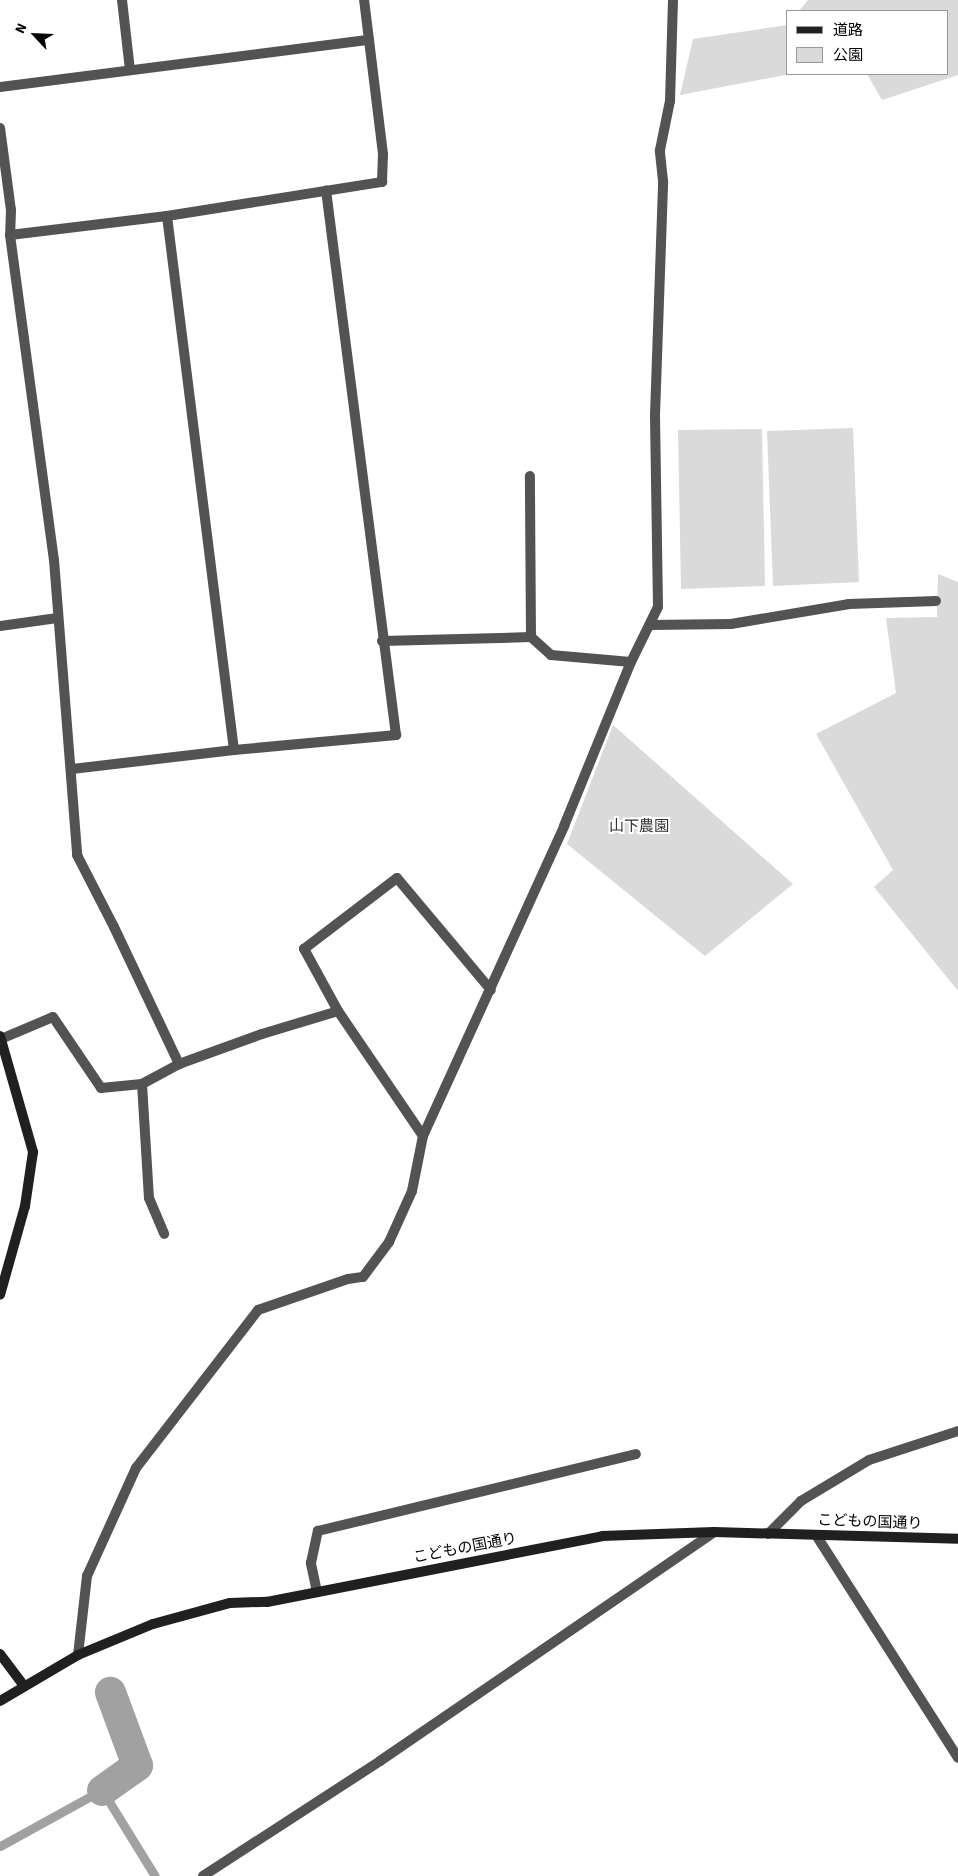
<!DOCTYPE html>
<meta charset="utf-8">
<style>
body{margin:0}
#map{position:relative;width:958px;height:1876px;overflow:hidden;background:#fff;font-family:"Source Sans 3","Noto Sans JP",sans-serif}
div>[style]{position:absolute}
.green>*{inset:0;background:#dadada}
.stream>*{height:9px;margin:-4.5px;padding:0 4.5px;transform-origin:4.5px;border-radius:4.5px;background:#a1a1a1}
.canal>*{height:31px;margin:-15.5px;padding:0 15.5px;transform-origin:15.5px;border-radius:15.5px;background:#a1a1a1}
.lane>*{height:10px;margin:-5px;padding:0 5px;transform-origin:5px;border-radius:5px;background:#535353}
.street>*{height:10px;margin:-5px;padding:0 5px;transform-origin:5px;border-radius:5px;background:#535353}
.secondary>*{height:10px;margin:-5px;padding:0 5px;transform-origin:5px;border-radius:5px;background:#202020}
span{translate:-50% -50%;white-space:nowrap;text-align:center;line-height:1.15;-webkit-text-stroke:4px #fff;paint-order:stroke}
.park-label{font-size:15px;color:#313131}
.street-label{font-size:15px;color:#000}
.legend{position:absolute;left:786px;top:10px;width:162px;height:65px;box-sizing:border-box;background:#fff;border:1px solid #999;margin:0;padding:6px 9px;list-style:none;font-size:15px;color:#000}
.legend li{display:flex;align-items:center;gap:10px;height:25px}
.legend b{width:25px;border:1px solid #999}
.north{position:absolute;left:10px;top:10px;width:50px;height:50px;-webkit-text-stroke:4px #fff;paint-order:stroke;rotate:295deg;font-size:14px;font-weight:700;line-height:20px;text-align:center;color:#000}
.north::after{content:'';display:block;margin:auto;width:18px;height:22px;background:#000;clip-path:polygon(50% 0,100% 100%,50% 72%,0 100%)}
</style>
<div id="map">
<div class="green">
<div style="clip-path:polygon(808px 0,958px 0,958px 75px,882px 100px,867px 74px,947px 74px,947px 11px,799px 11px)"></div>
<div style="clip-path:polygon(787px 25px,787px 74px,791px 74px,680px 95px,693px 39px)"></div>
<div style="clip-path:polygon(853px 428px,859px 582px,773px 586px,767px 431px)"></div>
<div style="clip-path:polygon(762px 429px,765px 586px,681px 589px,678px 430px)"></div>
<div style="clip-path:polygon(938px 574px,958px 582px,958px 991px,874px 887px,893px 870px,816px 734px,896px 693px,886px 618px,937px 617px)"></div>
<div style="clip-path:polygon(613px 725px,793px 884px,705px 956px,567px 844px)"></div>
</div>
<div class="stream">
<div style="left:0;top:1846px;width:116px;rotate:-28.8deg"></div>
<div style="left:102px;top:1790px;width:101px;rotate:58.4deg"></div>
</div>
<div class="canal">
<div style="left:102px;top:1790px;width:43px;rotate:-35.5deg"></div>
<div style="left:137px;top:1765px;width:78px;rotate:-110.3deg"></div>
</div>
<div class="lane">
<div style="left:317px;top:1592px;width:30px;rotate:-102deg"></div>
<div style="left:311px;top:1563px;width:33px;rotate:-78deg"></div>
<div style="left:318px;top:1531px;width:327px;rotate:-13.6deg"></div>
</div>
<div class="street">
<div style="left:122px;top:0;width:70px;rotate:83.5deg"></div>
<div style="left:0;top:87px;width:372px;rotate:-7.3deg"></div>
<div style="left:0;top:128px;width:83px;rotate:82.4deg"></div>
<div style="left:11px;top:210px;width:25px;rotate:92deg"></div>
<div style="left:10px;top:235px;width:328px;rotate:82.3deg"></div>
<div style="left:54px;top:560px;width:296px;rotate:85.5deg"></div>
<div style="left:77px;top:855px;width:81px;rotate:62.8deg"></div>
<div style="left:114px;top:927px;width:152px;rotate:64.6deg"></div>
<div style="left:167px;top:216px;width:538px;rotate:82.85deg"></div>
<div style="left:10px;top:235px;width:158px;rotate:-6.9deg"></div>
<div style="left:167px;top:216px;width:218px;rotate:-9deg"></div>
<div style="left:382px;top:182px;width:28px;rotate:-88deg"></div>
<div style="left:383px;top:154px;width:155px;rotate:-97deg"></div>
<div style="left:650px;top:625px;width:81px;rotate:-0.7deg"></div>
<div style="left:731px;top:624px;width:120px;rotate:-9.6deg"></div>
<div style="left:849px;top:604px;width:87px;rotate:-2deg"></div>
<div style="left:0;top:626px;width:58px;rotate:-8deg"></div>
<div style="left:531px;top:637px;width:27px;rotate:42deg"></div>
<div style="left:551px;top:655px;width:80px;rotate:5deg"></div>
<div style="left:382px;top:641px;width:149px;rotate:-1.5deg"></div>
<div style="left:531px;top:637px;width:161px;rotate:-90.4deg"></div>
<div style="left:72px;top:769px;width:163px;rotate:-6.7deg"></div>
<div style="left:234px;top:750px;width:163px;rotate:-5.3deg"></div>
<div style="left:396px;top:735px;width:549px;rotate:-97.32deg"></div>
<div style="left:1px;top:1039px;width:56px;rotate:-22.9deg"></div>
<div style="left:53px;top:1017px;width:86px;rotate:55.9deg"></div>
<div style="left:101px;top:1088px;width:41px;rotate:-5.6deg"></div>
<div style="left:142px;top:1084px;width:42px;rotate:-28.4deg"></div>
<div style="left:179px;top:1064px;width:88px;rotate:-19.9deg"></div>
<div style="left:262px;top:1034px;width:79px;rotate:-16.8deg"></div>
<div style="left:142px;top:1084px;width:114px;rotate:86.5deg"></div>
<div style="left:149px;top:1198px;width:39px;rotate:67deg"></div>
<div style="left:423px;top:1136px;width:151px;rotate:-124.2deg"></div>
<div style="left:338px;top:1011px;width:71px;rotate:-118.7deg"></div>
<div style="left:304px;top:949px;width:117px;rotate:-37.4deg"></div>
<div style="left:397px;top:878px;width:146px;rotate:50deg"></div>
<div style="left:768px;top:1534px;width:47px;rotate:-45deg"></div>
<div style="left:801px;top:1501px;width:79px;rotate:-31.1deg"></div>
<div style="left:869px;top:1460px;width:94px;rotate:-18deg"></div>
<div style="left:816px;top:1535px;width:264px;rotate:57.5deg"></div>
<div style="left:78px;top:1655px;width:80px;rotate:-83.5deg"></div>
<div style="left:87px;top:1576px;width:119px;rotate:-65.6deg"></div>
<div style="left:136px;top:1468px;width:200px;rotate:-52.3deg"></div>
<div style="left:258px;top:1310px;width:95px;rotate:-19deg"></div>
<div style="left:348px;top:1279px;width:15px;rotate:-8deg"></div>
<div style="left:363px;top:1277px;width:44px;rotate:-53.4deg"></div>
<div style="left:389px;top:1242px;width:56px;rotate:-65.7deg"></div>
<div style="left:412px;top:1191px;width:56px;rotate:-78.7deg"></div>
<div style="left:423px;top:1136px;width:341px;rotate:-65.5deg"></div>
<div style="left:564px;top:826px;width:177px;rotate:-67.8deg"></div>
<div style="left:631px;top:662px;width:61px;rotate:-63.9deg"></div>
<div style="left:658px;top:607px;width:192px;rotate:-90.9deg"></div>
<div style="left:655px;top:415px;width:234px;rotate:-88deg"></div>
<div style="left:663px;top:181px;width:31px;rotate:-96deg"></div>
<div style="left:660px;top:150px;width:50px;rotate:-78.5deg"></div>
<div style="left:670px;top:101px;width:101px;rotate:-88.3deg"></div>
<div style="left:203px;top:1876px;width:211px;rotate:-33deg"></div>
<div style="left:380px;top:1761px;width:405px;rotate:-34.4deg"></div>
</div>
<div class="secondary">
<div style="left:0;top:1036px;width:121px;rotate:74.1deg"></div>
<div style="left:33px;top:1152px;width:55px;rotate:98.4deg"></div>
<div style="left:25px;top:1206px;width:92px;rotate:105.7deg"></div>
<div style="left:0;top:1654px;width:40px;rotate:53deg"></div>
<div style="left:0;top:1701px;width:91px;rotate:-30.5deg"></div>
<div style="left:78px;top:1655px;width:81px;rotate:-22.5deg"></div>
<div style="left:153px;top:1624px;width:80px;rotate:-15.3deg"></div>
<div style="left:230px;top:1603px;width:37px;rotate:-2deg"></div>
<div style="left:267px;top:1602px;width:341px;rotate:-11.1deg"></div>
<div style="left:602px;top:1536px;width:112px;rotate:-2deg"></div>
<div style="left:714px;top:1532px;width:244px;rotate:1.6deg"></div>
</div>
<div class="park-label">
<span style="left:639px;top:827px">山下農園</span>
</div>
<div class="street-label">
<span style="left:870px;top:1522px;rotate:2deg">こどもの国通り</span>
<span style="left:465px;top:1548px;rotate:-11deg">こどもの国通り</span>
</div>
<ul class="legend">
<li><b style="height:6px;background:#202020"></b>道路</li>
<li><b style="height:14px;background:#dadada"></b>公園</li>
</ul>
<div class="north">N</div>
</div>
